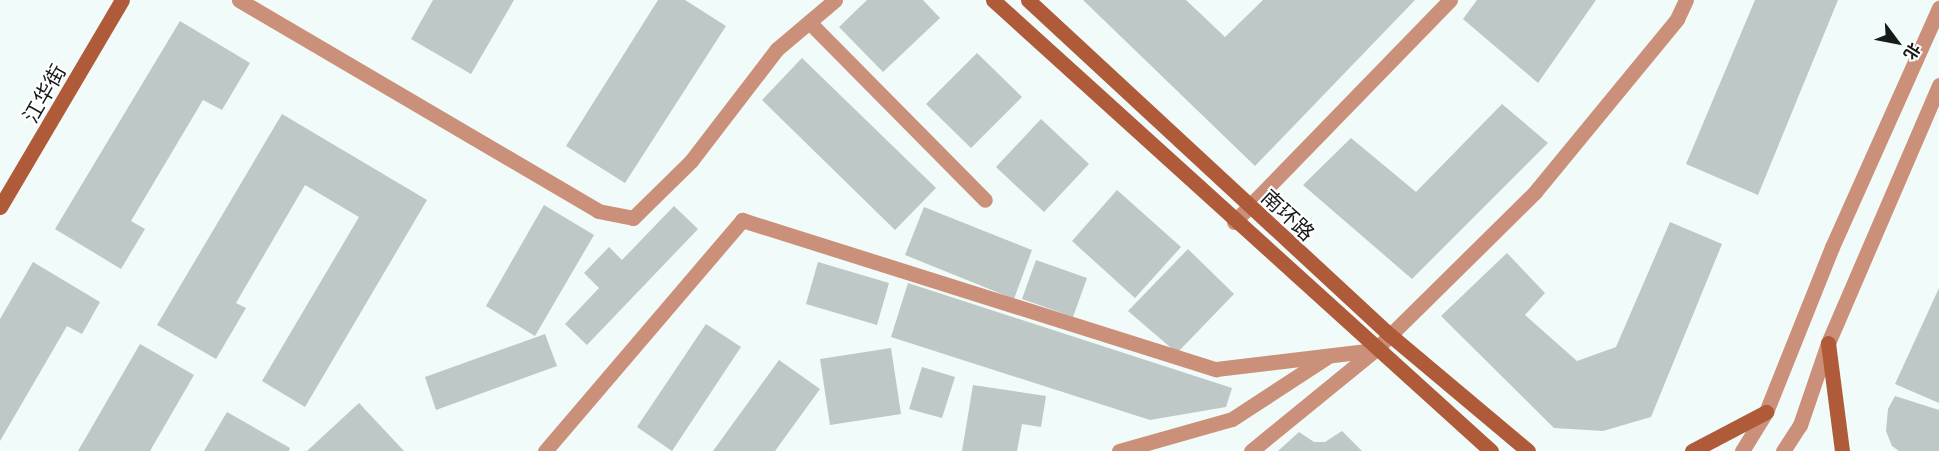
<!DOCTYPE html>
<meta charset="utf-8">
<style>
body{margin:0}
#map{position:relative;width:1939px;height:451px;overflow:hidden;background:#f1fbf9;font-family:"Playfair Display","Noto Sans SC",serif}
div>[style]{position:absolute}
.building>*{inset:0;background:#bec8c6}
.street>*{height:15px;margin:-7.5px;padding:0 7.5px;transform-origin:7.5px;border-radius:7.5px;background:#cb9079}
.secondary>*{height:15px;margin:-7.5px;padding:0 7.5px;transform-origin:7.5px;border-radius:7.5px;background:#af5b3a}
span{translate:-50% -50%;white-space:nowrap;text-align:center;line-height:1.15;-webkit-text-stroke:4.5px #fff;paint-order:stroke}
.street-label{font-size:21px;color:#161a19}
.north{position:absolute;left:1867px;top:12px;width:60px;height:60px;-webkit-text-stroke:4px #fff;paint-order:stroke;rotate:122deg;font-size:16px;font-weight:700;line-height:24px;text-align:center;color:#161a19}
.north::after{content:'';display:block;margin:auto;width:21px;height:27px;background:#161a19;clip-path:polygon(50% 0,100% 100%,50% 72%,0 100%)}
</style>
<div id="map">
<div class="building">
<div style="clip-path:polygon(433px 0,514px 0,471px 74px,411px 39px)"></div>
<div style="clip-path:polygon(658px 0,685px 0,726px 26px,625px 183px,566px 146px)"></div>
<div style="clip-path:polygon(867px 0,923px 0,940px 18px,883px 72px,839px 27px)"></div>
<div style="clip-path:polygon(1083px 0,1186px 0,1225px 37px,1263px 0,1415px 0,1255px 166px)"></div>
<div style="clip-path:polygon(1477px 0,1596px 0,1538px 83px,1463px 19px)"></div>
<div style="clip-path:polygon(1755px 0,1838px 0,1758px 195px,1686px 164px)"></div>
<div style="clip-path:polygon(180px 21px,250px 63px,222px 110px,203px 100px,131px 221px,145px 229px,121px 269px,55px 229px)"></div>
<div style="clip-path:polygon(977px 53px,1022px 97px,971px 148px,926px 104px)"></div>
<div style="clip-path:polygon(802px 58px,936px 188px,895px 230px,762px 100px)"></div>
<div style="clip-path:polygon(1502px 104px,1548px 143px,1412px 279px,1303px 185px,1351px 138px,1416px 192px)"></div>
<div style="clip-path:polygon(282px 114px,427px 200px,305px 407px,262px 381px,359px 217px,305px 185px,236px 303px,246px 308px,216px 359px,157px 325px)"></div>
<div style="clip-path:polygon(1041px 119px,1089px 164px,1044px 212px,996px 167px)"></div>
<div style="clip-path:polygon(1117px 190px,1181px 247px,1135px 298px,1072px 241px)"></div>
<div style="clip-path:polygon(544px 205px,594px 235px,535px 336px,486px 306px)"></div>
<div style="clip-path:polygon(674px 206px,698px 229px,587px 345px,565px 324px,599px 288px,584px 273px,609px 247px,622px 260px)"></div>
<div style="clip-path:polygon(924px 207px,1032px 250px,1014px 299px,905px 255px)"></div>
<div style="clip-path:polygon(1670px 222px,1722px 244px,1651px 417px,1603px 431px,1554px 428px,1441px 316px,1507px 253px,1545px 293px,1525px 315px,1577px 361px,1616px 347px)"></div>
<div style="clip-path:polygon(1188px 249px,1234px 294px,1177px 353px,1128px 311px)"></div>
<div style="clip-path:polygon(1036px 260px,1087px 278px,1073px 317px,1022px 299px)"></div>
<div style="clip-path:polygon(33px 262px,100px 302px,82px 334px,67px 326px,0 441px,0 319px)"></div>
<div style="clip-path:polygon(818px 262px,889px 283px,877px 325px,806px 304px)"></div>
<div style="clip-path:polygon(908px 283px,1232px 388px,1226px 407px,1150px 420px,891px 337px)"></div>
<div style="clip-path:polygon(1939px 288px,1939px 403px,1895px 384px)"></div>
<div style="clip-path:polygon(706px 324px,741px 347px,672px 451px,637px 427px)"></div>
<div style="clip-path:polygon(545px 334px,557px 366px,436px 410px,425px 377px)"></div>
<div style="clip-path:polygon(140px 344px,194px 375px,150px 451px,78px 451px)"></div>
<div style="clip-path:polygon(891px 348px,901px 414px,830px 425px,820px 359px)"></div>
<div style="clip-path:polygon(779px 360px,820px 389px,775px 451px,713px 451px)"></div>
<div style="clip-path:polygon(922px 367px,955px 377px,942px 418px,909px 409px)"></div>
<div style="clip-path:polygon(973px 385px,1046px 396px,1041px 427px,1022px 424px,1017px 451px,962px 451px)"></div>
<div style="clip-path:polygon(1895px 396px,1939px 410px,1939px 451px,1899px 451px,1892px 446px,1886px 431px,1888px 409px)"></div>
<div style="clip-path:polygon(359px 403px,404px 451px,307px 451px)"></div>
<div style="clip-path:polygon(227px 412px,290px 448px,289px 451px,204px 451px)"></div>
<div style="clip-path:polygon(1342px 431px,1362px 451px,1278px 451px,1299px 432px,1314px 442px,1325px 442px)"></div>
</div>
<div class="street">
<div style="left:239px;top:0;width:416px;rotate:30.4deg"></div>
<div style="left:598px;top:211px;width:36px;rotate:11deg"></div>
<div style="left:633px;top:218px;width:81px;rotate:-44.5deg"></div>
<div style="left:691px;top:161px;width:141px;rotate:-52.5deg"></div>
<div style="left:777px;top:49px;width:76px;rotate:-40.2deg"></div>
<div style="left:809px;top:22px;width:250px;rotate:45.3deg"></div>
<div style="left:1234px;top:222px;width:310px;rotate:-45.8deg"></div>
<div style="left:545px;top:451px;width:304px;rotate:-49.5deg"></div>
<div style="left:742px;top:220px;width:497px;rotate:17.5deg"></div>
<div style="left:1216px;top:369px;width:160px;rotate:-6.8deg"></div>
<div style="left:1119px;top:451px;width:117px;rotate:-15.8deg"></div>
<div style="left:1232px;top:419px;width:113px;rotate:-33.1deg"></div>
<div style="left:1251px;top:451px;width:160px;rotate:-39.2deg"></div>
<div style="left:1375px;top:350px;width:225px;rotate:-44.6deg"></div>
<div style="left:1535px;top:192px;width:224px;rotate:-50.6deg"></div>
<div style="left:1677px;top:19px;width:21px;rotate:-65deg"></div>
<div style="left:1742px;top:451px;width:46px;rotate:-58.4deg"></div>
<div style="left:1766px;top:412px;width:178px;rotate:-68.2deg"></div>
<div style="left:1832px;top:247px;width:262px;rotate:-65.9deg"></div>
<div style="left:1783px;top:451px;width:31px;rotate:-57deg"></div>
<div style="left:1800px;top:425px;width:87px;rotate:-71.1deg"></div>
<div style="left:1828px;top:343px;width:281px;rotate:-66.7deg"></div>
</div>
<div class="secondary">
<div style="left:993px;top:0;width:672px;rotate:42.16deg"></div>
<div style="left:1028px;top:0;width:493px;rotate:42.8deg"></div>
<div style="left:1390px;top:335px;width:180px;rotate:40deg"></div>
<div style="left:0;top:207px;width:240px;rotate:-59.5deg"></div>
<div style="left:1828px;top:343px;width:109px;rotate:82.6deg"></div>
<div style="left:1692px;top:451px;width:84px;rotate:-27.8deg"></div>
</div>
<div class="street-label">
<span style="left:43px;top:93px;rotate:-60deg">江华街</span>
<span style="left:1289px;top:214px;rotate:43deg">南环路</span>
</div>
<div class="north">北</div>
</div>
